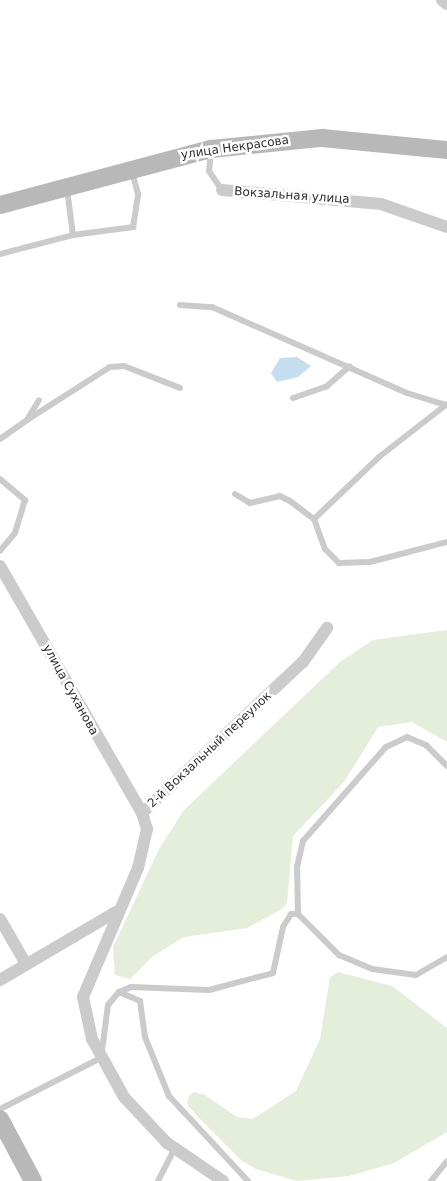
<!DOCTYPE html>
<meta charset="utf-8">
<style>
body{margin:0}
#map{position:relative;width:447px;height:1181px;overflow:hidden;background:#fff;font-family:"DejaVu Sans",sans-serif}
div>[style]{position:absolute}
.green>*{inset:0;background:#e5eddb}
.water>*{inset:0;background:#c5deef}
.service>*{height:6px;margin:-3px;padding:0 3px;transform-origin:3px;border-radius:3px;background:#cbcbcb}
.minor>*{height:12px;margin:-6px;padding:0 6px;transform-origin:6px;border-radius:6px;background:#cbcbcb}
.secondary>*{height:18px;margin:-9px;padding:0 9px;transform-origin:9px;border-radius:9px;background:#b8b8b8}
span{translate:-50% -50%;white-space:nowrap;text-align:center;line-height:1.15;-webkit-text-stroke:5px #fff;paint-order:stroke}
.street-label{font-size:12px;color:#2e2e2e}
</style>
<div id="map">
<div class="green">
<div style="clip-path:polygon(447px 630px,447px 742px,412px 722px,378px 727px,344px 782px,293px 836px,287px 903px,280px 910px,247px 928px,184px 937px,153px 956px,130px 979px,115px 975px,113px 947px,159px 849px,184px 810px,340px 662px,373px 640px)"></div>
<div style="clip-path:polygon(338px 972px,392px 986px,447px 1028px,447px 1132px,394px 1163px,349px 1176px,297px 1181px,256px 1169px,242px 1161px,197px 1116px,187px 1104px,189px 1096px,194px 1092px,205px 1095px,237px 1117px,253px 1119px,296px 1091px,320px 1039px,330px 977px)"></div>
</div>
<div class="water">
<div style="clip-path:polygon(297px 357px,311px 366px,298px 377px,277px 382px,271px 373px,280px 358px)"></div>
</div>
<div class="service">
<div style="left:211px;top:150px;width:21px;rotate:95deg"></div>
<div style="left:209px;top:171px;width:23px;rotate:56deg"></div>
<div style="left:67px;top:189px;width:46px;rotate:82.6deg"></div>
<div style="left:0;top:254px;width:75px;rotate:-14.6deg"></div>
<div style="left:73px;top:235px;width:61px;rotate:-7.6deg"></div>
<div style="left:133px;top:227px;width:33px;rotate:-81deg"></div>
<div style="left:138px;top:194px;width:24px;rotate:-105deg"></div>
<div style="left:180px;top:305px;width:32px;rotate:4deg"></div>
<div style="left:212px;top:307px;width:213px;rotate:23.8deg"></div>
<div style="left:407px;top:393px;width:41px;rotate:17.1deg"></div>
<div style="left:293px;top:398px;width:36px;rotate:-19deg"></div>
<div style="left:327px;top:386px;width:30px;rotate:-41deg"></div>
<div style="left:27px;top:420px;width:98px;rotate:-32.6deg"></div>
<div style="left:110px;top:367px;width:14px;rotate:-4deg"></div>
<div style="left:124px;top:366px;width:60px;rotate:21.4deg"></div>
<div style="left:0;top:439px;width:33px;rotate:-35deg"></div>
<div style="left:27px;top:420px;width:23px;rotate:-59deg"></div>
<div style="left:0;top:479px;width:33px;rotate:40deg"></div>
<div style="left:25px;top:500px;width:34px;rotate:107deg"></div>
<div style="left:15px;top:533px;width:23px;rotate:130deg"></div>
<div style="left:235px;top:494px;width:17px;rotate:31deg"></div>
<div style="left:250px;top:503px;width:31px;rotate:-13deg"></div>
<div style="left:280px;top:496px;width:11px;rotate:27deg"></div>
<div style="left:290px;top:501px;width:30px;rotate:37deg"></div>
<div style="left:314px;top:519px;width:32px;rotate:70deg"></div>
<div style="left:325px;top:549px;width:20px;rotate:45deg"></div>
<div style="left:339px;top:563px;width:31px;rotate:-2deg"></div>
<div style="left:370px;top:562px;width:80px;rotate:-14.6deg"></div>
<div style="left:314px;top:519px;width:90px;rotate:-43.6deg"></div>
<div style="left:379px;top:457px;width:86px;rotate:-37.9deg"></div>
<div style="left:298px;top:914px;width:47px;rotate:-91.2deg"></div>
<div style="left:297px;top:867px;width:27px;rotate:-77deg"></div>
<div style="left:303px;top:841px;width:125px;rotate:-48.6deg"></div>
<div style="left:386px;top:747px;width:23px;rotate:-25deg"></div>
<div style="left:407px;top:737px;width:21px;rotate:23deg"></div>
<div style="left:426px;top:745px;width:30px;rotate:45deg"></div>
<div style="left:119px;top:992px;width:23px;rotate:23deg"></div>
<div style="left:140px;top:1001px;width:36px;rotate:82deg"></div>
<div style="left:145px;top:1037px;width:64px;rotate:67.9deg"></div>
<div style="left:169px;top:1096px;width:116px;rotate:47.1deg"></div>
<div style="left:0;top:1109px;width:113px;rotate:-26.8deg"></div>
<div style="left:101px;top:1058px;width:53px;rotate:-82.5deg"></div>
<div style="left:108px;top:1005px;width:17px;rotate:-50deg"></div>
<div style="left:119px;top:992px;width:13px;rotate:-23deg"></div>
<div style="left:131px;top:987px;width:78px;rotate:2.2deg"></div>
<div style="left:209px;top:990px;width:66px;rotate:-14.9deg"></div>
<div style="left:273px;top:973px;width:47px;rotate:-77.7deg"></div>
<div style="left:283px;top:927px;width:15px;rotate:-58deg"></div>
<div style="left:291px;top:914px;width:7px"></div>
<div style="left:298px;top:914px;width:58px;rotate:45deg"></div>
<div style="left:339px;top:955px;width:36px;rotate:23deg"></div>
<div style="left:372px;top:969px;width:44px;rotate:7.8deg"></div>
<div style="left:416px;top:975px;width:36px;rotate:-30deg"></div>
<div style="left:158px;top:1181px;width:35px;rotate:-63deg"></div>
<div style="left:431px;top:1181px;width:26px;rotate:-51deg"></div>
</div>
<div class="minor">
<div style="left:442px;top:0;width:6px;rotate:39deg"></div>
<div style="left:222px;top:190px;width:160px;rotate:5deg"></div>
<div style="left:381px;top:204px;width:70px;rotate:19.2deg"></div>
<div style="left:0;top:566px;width:285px;rotate:60.1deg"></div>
<div style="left:0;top:919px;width:52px;rotate:60deg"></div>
<div style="left:0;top:980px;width:134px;rotate:-30.4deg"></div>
<div style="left:223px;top:1181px;width:68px;rotate:-145.8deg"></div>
<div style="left:167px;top:1143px;width:63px;rotate:-133.1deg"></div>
<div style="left:124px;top:1097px;width:66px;rotate:-118.9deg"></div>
<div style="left:92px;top:1039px;width:43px;rotate:-102.1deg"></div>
<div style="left:83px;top:997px;width:140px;rotate:-66.9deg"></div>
<div style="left:138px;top:868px;width:40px;rotate:-77deg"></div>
<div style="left:147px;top:829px;width:17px;rotate:-107deg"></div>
<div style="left:142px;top:813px;width:221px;rotate:-43.2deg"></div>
<div style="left:303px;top:662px;width:42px;rotate:-54.8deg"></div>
</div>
<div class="secondary">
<div style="left:0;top:205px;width:218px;rotate:-14.9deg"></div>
<div style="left:211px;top:149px;width:112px;rotate:-5.7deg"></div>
<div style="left:322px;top:138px;width:126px;rotate:5.5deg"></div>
<div style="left:0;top:1119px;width:70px;rotate:62deg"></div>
</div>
<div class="street-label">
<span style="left:235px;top:148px;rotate:-8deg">улица Некрасова</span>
<span style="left:292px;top:196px;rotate:4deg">Вокзальная улица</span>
<span style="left:70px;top:690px;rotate:61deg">улица Суханова</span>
<span style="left:210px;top:750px;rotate:-43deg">2-й Вокзальный переулок</span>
</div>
</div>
